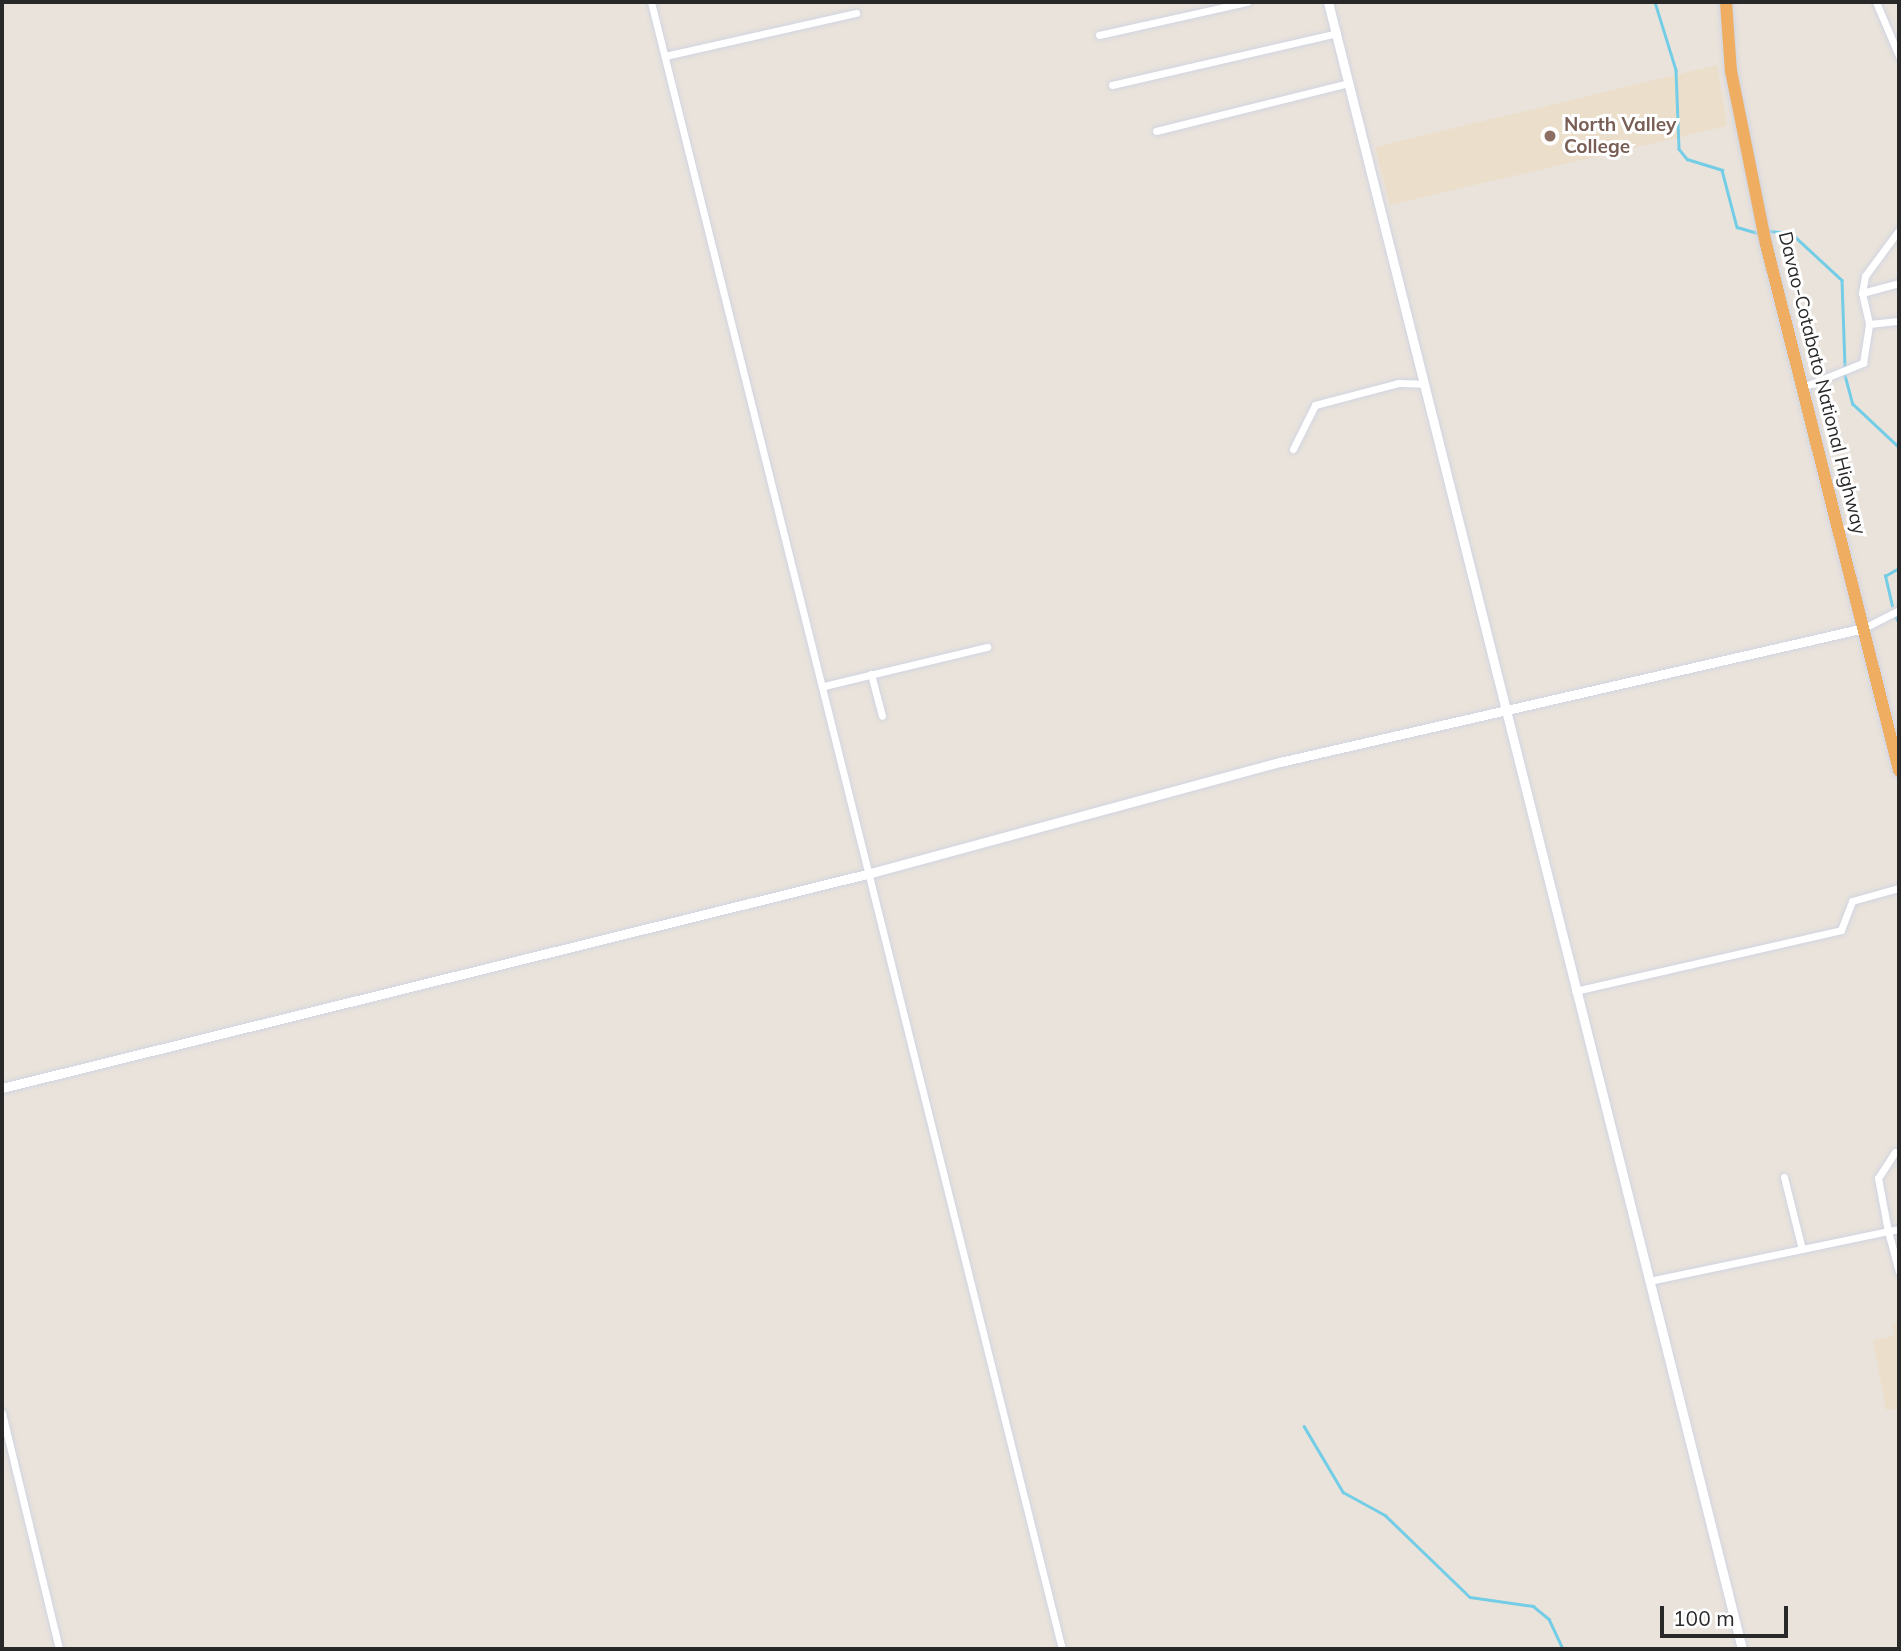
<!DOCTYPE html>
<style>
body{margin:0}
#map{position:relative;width:1901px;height:1651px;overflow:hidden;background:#eae3db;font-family:Mulish,sans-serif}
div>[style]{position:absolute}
.education>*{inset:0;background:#ebdfcb}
.stream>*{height:2.5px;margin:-1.25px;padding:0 1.25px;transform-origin:1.25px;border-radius:1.25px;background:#73cde6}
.roads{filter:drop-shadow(0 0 2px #d0d4e1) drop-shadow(0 0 2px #d0d4e1)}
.minor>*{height:7px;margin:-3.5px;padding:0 3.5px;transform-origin:3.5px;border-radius:3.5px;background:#fff}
.tertiary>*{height:9px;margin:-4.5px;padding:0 4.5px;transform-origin:4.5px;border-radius:4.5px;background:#fff}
.trunk>*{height:12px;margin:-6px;padding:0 6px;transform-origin:6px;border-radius:6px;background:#eead60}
.dots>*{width:19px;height:19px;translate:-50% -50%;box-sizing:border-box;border:4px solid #fff;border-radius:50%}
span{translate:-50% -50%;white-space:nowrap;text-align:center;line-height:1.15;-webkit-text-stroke:6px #fff;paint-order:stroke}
.education-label{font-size:19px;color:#785e54;font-weight:700}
.left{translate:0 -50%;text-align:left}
.street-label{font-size:19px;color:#282828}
.frame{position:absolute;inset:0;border:4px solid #282828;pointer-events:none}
.scale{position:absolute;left:1660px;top:1606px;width:128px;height:32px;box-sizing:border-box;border:4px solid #282828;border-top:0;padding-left:9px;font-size:21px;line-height:24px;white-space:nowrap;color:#282828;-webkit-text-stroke:5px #fff;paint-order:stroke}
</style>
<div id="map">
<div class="education">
<div style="clip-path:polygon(1717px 65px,1727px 126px,1390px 205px,1375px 147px)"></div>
<div style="clip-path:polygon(1899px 1322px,1899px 1408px,1886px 1410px,1873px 1340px,1894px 1336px,1892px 1323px)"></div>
</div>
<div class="stream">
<div style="left:1655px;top:2px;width:71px;rotate:72.8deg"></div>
<div style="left:1676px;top:70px;width:79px;rotate:87.8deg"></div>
<div style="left:1679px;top:149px;width:13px;rotate:51deg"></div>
<div style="left:1687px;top:159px;width:37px;rotate:17deg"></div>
<div style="left:1722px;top:170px;width:59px;rotate:75.3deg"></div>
<div style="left:1737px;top:227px;width:22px;rotate:16deg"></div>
<div style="left:1768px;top:231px;width:23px;rotate:5deg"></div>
<div style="left:1791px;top:233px;width:69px;rotate:42.7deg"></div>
<div style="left:1842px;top:280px;width:88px;rotate:88deg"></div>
<div style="left:1845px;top:375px;width:30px;rotate:75deg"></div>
<div style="left:1853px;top:404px;width:63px;rotate:43.1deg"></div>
<div style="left:1892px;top:606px;width:31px;rotate:-103deg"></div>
<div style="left:1885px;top:576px;width:16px;rotate:-30deg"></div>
<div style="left:1896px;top:617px;width:6px;rotate:59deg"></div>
<div style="left:1304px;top:1426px;width:77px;rotate:59.4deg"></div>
<div style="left:1343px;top:1492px;width:48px;rotate:28.7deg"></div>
<div style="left:1385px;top:1515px;width:118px;rotate:44deg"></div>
<div style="left:1470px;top:1597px;width:64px;rotate:8.1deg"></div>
<div style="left:1533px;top:1606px;width:21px;rotate:39deg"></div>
<div style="left:1549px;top:1619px;width:33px;rotate:65deg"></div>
</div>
<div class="roads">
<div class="minor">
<div style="left:651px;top:2px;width:1698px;rotate:75.99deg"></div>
<div style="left:1876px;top:2px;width:59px;rotate:66.9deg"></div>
<div style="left:1099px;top:35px;width:152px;rotate:-12.6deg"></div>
<div style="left:665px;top:56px;width:196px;rotate:-12.7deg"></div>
<div style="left:1112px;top:85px;width:231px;rotate:-13deg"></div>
<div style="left:1156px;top:131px;width:199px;rotate:-14deg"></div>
<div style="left:1899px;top:230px;width:57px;rotate:126.5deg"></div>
<div style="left:1865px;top:276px;width:17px;rotate:100deg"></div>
<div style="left:1862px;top:293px;width:32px;rotate:77deg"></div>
<div style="left:1869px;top:324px;width:30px;rotate:-6deg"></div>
<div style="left:1862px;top:293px;width:38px;rotate:-15deg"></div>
<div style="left:1803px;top:387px;width:65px;rotate:-21.8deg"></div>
<div style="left:1863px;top:363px;width:39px;rotate:-81deg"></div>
<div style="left:1293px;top:449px;width:49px;rotate:-63.4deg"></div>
<div style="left:1315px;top:405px;width:86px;rotate:-14.8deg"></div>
<div style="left:1398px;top:383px;width:25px;rotate:2deg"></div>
<div style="left:1864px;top:628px;width:39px;rotate:-27deg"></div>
<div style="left:871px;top:674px;width:43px;rotate:75.3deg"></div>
<div style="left:824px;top:686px;width:168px;rotate:-13.5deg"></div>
<div style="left:1575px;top:991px;width:273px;rotate:-12.9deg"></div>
<div style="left:1841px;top:930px;width:31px;rotate:-69deg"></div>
<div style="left:1852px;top:901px;width:49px;rotate:-15.5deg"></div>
<div style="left:1895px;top:1152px;width:31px;rotate:123deg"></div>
<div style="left:1878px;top:1178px;width:54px;rotate:79.3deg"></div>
<div style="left:1888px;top:1231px;width:11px;rotate:-10deg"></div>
<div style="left:1784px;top:1177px;width:74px;rotate:76deg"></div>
<div style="left:1649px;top:1281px;width:244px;rotate:-11.8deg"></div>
<div style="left:1888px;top:1231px;width:42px;rotate:75deg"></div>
<div style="left:2px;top:1413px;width:243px;rotate:76.4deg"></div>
</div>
<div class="tertiary">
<div style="left:1328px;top:2px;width:1698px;rotate:75.89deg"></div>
<div style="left:2px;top:1088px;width:895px;rotate:-13.9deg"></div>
<div style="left:871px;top:873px;width:424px;rotate:-15.2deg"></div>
<div style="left:1280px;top:762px;width:599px;rotate:-12.92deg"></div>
</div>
<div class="trunk">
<div style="left:1726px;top:2px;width:69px;rotate:85.9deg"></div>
<div style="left:1731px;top:71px;width:177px;rotate:78.6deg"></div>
<div style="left:1766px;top:244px;width:543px;rotate:75.81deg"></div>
</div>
</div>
<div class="dots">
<div style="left:1550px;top:136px;background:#8d6e63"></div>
</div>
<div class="education-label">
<span class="left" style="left:1564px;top:136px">North Valley<br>College</span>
</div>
<div class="street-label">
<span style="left:1822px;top:383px;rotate:76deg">Davao-Cotabato National Highway</span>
</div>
<div class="frame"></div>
<div class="scale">100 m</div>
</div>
